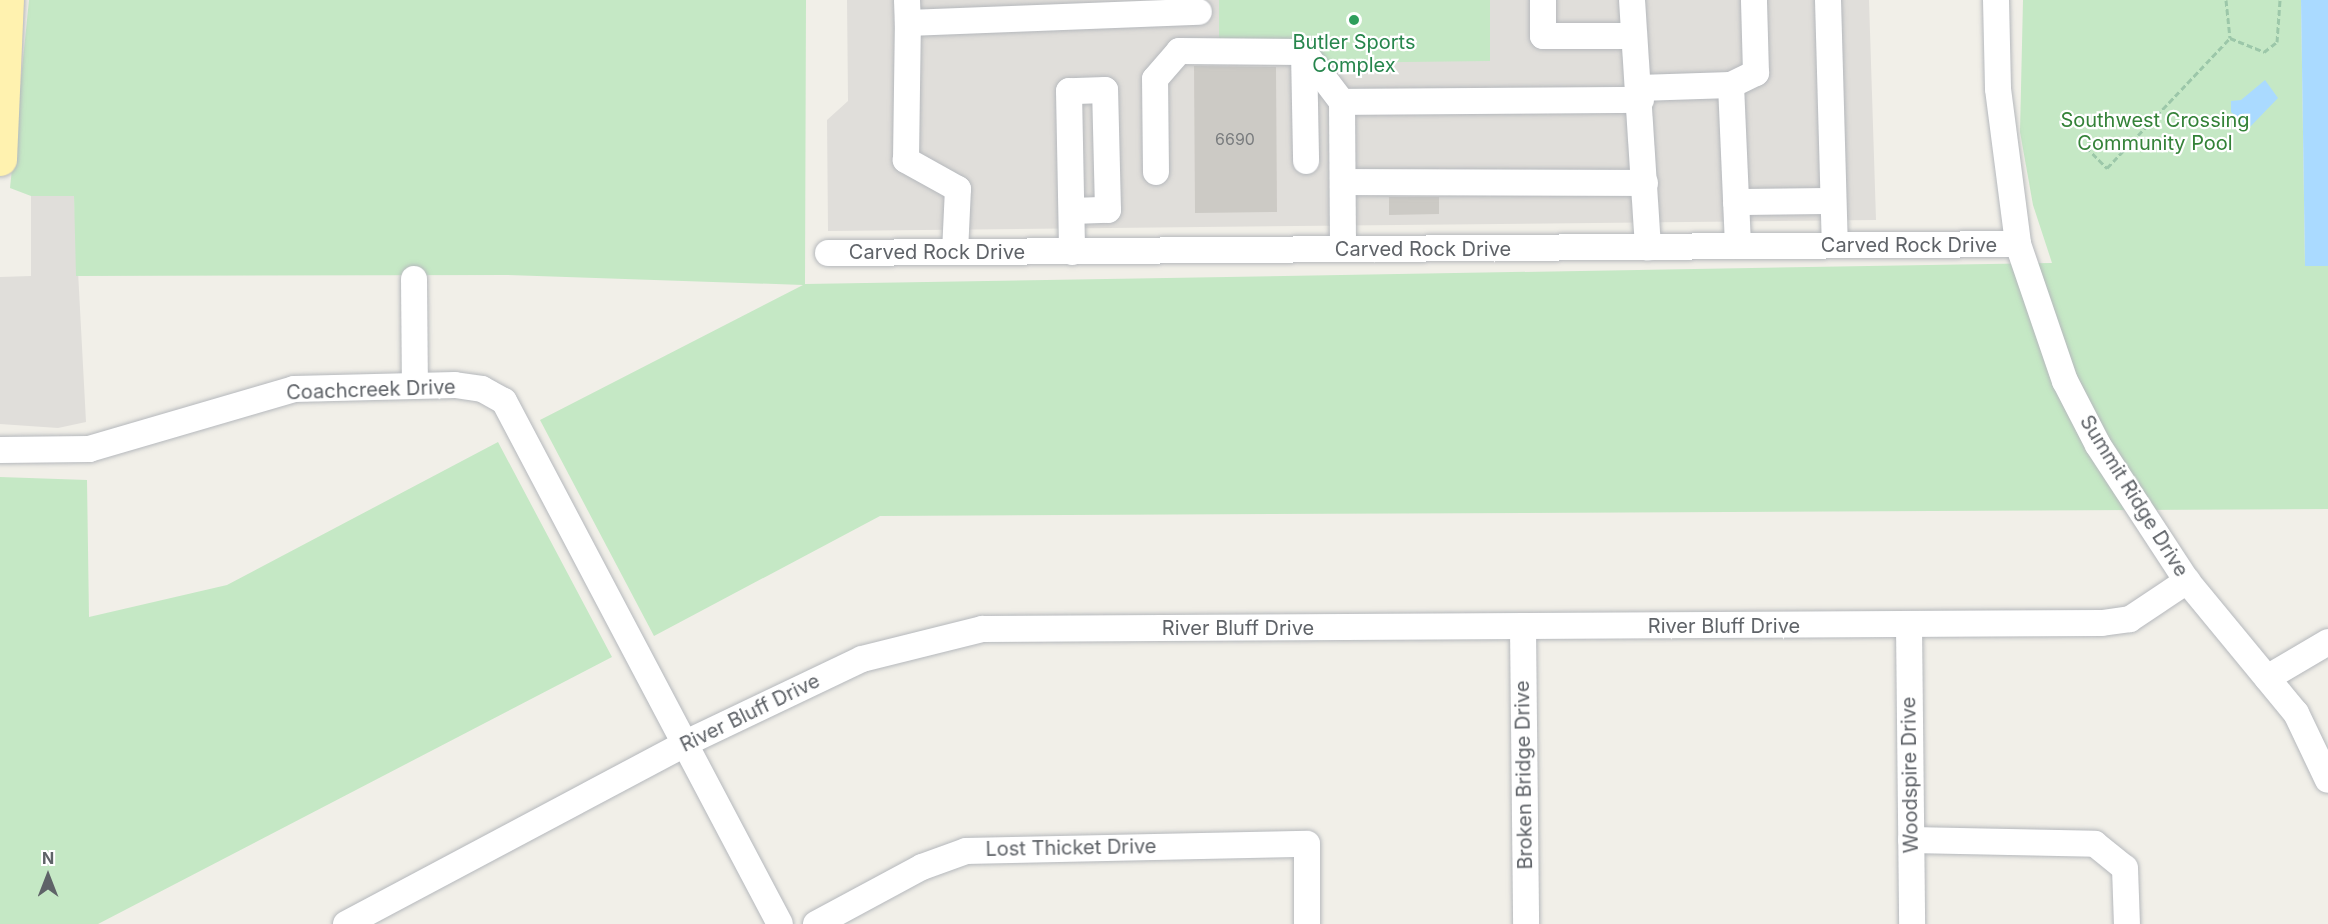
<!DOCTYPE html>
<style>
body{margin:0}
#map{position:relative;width:2328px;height:924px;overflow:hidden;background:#f1efe8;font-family:Inter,sans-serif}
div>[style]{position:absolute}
.industrial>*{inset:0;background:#e0deda}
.green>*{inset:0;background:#c5e8c5}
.water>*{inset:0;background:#aadaff}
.building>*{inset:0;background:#cccac5}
.path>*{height:3px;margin-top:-1.5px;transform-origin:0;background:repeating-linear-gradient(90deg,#9cc7a9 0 6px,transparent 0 9px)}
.roads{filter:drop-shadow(0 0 2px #b5b8bc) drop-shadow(0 0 2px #b5b8bc)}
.minor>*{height:26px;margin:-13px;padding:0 13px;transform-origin:13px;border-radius:13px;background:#fff}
.major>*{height:33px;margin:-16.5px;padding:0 16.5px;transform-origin:16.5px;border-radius:16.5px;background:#fff2af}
.dots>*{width:16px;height:16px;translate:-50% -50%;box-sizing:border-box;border:3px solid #fff;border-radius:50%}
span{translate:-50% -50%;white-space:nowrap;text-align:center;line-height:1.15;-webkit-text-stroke:4.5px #fff;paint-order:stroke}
.number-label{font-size:16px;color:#7a7d7f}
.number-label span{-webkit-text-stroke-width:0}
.leisure-label{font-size:20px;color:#27864d}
.park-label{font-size:20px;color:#348238}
.street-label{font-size:20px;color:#5f6368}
.north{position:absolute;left:18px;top:846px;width:60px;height:60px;-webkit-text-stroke:4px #fff;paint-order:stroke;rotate:0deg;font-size:16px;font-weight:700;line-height:24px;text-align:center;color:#5f6368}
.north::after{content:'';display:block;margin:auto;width:21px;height:27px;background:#5f6368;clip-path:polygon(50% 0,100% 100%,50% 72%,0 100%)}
</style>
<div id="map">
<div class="industrial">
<div style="clip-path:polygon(847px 0,1219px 0,1219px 40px,1311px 40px,1489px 61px,1490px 0,1869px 0,1876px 220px,828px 231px,827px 120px,848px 101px)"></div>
<div style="clip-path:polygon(31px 196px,74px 196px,86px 422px,58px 428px,0 424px,0 277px,31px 276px)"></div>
</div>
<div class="green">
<div style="clip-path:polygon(29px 0,806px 0,805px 284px,2052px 263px,2033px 205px,2020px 132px,2023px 0,2301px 0,2305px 266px,2328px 266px,2328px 509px,880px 516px,654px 636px,540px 420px,803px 285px,508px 275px,76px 276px,74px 196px,31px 196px,10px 188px)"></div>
<div style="clip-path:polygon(1219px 0,1490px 0,1490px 61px,1321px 63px,1311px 40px,1219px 40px)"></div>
<div style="clip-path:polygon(498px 442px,612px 657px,98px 924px,0 924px,0 477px,87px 480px,89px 617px,227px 585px)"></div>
</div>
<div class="water">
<div style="clip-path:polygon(2301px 0,2328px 0,2328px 266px,2305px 266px)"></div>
<div style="clip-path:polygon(2265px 80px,2278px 98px,2249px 128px,2231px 112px,2231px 101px,2241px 100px)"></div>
</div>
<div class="building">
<div style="clip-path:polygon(1194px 66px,1276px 67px,1277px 212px,1195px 213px)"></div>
<div style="clip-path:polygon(1389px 197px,1439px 197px,1439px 214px,1389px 215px)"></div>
</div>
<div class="path">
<div style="left:2226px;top:0;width:38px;rotate:84deg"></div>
<div style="left:2230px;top:38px;width:37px;rotate:22deg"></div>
<div style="left:2264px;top:52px;width:16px;rotate:-38deg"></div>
<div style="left:2277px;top:42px;width:42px;rotate:-85.9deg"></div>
<div style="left:2086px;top:147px;width:30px;rotate:45deg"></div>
<div style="left:2107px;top:168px;width:179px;rotate:-46.6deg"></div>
</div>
<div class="roads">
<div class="minor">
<div style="left:907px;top:0;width:23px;rotate:88deg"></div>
<div style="left:1543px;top:0;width:36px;rotate:90deg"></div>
<div style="left:1543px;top:36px;width:90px"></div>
<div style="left:1632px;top:0;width:248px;rotate:86.3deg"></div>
<div style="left:1828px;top:0;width:245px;rotate:88.4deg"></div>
<div style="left:1996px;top:0;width:89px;rotate:88.7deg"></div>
<div style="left:1998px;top:89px;width:156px;rotate:82.6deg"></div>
<div style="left:2018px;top:244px;width:145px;rotate:71.1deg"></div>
<div style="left:2065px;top:381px;width:72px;rotate:62.7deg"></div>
<div style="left:2098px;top:445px;width:163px;rotate:56.8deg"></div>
<div style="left:2187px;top:581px;width:171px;rotate:50.5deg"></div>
<div style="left:2296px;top:713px;width:74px;rotate:64.5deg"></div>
<div style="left:1304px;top:52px;width:109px;rotate:88.9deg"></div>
<div style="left:1731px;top:85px;width:28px;rotate:-26deg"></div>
<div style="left:1756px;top:73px;width:73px;rotate:-91.6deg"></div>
<div style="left:1639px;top:88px;width:92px;rotate:-1.9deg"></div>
<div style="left:1731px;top:85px;width:161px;rotate:87.5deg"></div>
<div style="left:1342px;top:102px;width:299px;rotate:-0.4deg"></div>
<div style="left:1156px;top:172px;width:93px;rotate:-90.6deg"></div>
<div style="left:1155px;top:79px;width:37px;rotate:-49deg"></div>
<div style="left:1179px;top:51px;width:125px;rotate:0.5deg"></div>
<div style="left:1304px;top:52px;width:63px;rotate:52.8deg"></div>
<div style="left:1342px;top:102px;width:147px;rotate:89.6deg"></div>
<div style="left:1343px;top:182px;width:302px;rotate:0.2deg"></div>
<div style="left:1736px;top:202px;width:97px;rotate:-0.6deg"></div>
<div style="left:1072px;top:211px;width:36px;rotate:-2deg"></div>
<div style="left:1108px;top:210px;width:120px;rotate:-91.4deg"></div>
<div style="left:1105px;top:90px;width:36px;rotate:178deg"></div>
<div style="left:1069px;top:91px;width:161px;rotate:88.9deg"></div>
<div style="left:955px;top:252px;width:63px;rotate:-87.3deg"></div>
<div style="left:958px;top:189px;width:60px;rotate:-150.9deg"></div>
<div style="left:906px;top:160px;width:137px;rotate:-89.2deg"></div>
<div style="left:908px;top:23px;width:291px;rotate:-2.2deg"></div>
<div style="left:828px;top:253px;width:1190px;rotate:-0.43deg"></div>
<div style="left:414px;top:279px;width:107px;rotate:89.5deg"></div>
<div style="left:0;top:450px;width:89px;rotate:-0.6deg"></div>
<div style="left:89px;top:449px;width:214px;rotate:-16.3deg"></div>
<div style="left:294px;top:389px;width:161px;rotate:-1.4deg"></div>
<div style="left:455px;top:385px;width:27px;rotate:8deg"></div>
<div style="left:482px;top:389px;width:25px;rotate:29deg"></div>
<div style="left:504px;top:401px;width:591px;rotate:62.18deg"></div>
<div style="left:1909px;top:625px;width:299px;rotate:89.4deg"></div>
<div style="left:1523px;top:627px;width:297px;rotate:89.4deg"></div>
<div style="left:2267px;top:678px;width:71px;rotate:-30.5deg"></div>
<div style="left:1911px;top:840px;width:184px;rotate:1.2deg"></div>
<div style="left:2095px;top:844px;width:38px;rotate:39deg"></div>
<div style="left:2125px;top:868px;width:56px;rotate:88deg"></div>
<div style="left:346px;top:924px;width:383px;rotate:-28deg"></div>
<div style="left:684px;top:744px;width:197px;rotate:-25.5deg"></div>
<div style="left:862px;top:659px;width:124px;rotate:-14deg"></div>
<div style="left:982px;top:629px;width:1120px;rotate:-0.31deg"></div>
<div style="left:2102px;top:623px;width:28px;rotate:-8deg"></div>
<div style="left:2130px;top:619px;width:69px;rotate:-33.7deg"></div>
<div style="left:816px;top:924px;width:120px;rotate:-28.3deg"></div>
<div style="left:922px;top:867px;width:47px;rotate:-20deg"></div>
<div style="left:966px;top:851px;width:341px;rotate:-1.2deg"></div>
<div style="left:1307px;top:844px;width:80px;rotate:90deg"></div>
</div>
<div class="major">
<div style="left:0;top:159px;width:159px;rotate:-87.5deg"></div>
</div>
</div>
<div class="dots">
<div style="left:1354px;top:20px;background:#2e9e5b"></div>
</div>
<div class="number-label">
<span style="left:1235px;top:139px">6690</span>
</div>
<div class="leisure-label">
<span style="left:1354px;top:54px">Butler Sports<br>Complex</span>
</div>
<div class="park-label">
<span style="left:2155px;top:132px">Southwest Crossing<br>Community Pool</span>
</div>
<div class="street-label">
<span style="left:1909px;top:245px">Carved Rock Drive</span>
<span style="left:1423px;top:249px">Carved Rock Drive</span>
<span style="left:937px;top:252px">Carved Rock Drive</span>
<span style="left:371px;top:390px;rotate:-2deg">Coachcreek Drive</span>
<span style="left:2134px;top:496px;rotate:58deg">Summit Ridge Drive</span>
<span style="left:1724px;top:626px">River Bluff Drive</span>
<span style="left:1238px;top:628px">River Bluff Drive</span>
<span style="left:750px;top:713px;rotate:-26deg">River Bluff Drive</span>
<span style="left:1524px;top:775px;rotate:-91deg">Broken Bridge Drive</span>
<span style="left:1910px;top:775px;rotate:-91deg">Woodspire Drive</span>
<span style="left:1071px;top:848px;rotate:-1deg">Lost Thicket Drive</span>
</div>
<div class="north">N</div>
</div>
